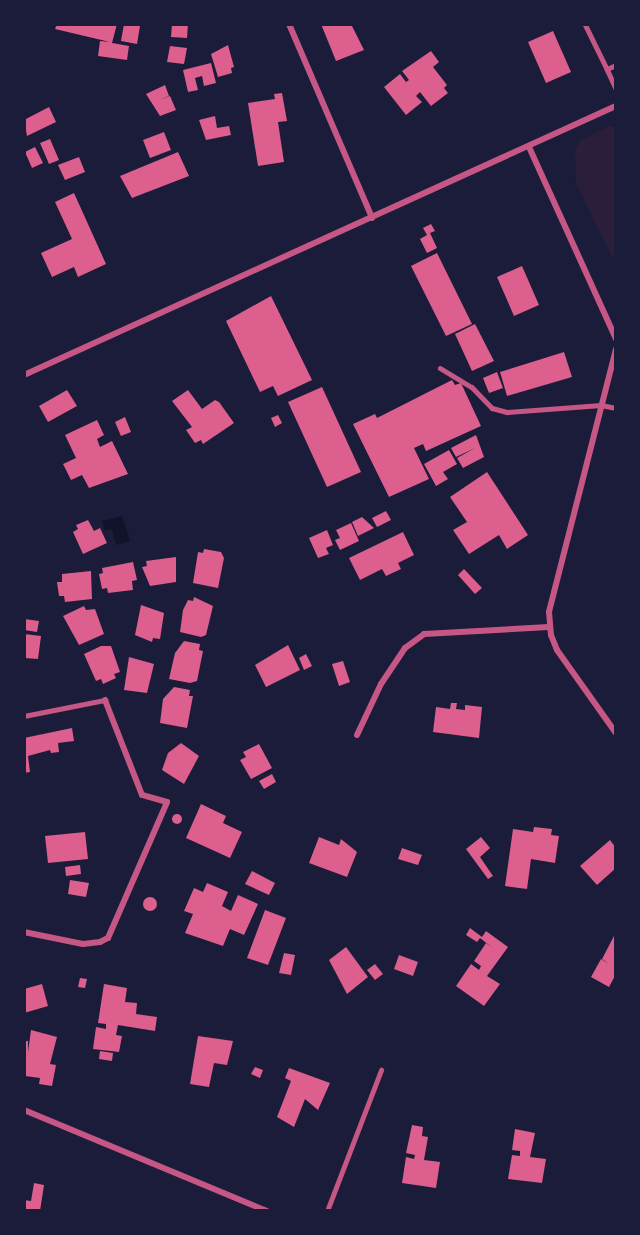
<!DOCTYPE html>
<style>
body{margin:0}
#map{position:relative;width:640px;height:1235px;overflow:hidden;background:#1b1b3a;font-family:"Times New Roman",serif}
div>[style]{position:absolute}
.green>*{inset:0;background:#2a1e3b}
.water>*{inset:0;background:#12122b}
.building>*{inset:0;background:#dd5f8e}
.round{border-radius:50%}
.service>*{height:4.5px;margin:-2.25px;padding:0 2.25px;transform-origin:2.25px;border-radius:2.25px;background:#c65784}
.minor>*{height:6px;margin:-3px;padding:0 3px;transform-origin:3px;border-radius:3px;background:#c65784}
span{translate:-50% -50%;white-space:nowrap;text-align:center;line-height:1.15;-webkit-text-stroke:4.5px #1b1b3a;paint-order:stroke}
.frame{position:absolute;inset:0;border:26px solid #1b1b3a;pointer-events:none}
</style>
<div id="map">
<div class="green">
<div style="clip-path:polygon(609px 126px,616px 127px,616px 265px,576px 183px,575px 149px,581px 140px)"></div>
</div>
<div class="water">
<div style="clip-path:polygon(122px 516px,130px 541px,116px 545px,112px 529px,105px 531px,102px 521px)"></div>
</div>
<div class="building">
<div style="clip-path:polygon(57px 24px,117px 24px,112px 43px,129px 46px,127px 60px,98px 56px,100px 41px,110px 42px,55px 29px)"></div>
<div style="clip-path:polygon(124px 24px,140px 26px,137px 44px,121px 41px)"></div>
<div style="clip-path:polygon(172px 24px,188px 24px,187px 38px,171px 37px)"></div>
<div style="clip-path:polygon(321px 24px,351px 24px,364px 50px,336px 61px)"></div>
<div style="clip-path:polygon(553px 31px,571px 72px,546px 83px,528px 42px)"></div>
<div style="clip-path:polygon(228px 45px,234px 67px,231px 68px,232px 73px,218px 77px,211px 54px)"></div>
<div style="clip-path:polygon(170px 46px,187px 48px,184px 64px,167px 62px)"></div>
<div style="clip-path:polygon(431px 51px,439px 62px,433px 67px,447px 85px,444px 88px,448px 93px,431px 106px,420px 92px,416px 96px,422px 102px,406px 115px,384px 87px,400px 74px,406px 82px,409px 80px,402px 71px)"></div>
<div style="clip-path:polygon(211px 63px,216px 83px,204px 86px,202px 76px,195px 78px,198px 90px,188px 92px,183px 70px)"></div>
<div style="clip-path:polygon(165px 85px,169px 96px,160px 100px,170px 96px,176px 110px,160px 116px,146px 94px)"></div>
<div style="clip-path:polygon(282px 93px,287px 121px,278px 122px,284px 162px,258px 166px,248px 103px,275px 99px,274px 94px)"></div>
<div style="clip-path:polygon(49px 107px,56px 122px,27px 136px,24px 120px)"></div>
<div style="clip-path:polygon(215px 116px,217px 128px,229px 126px,231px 135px,206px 140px,199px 120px)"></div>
<div style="clip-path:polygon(164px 132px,171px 150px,150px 158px,143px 140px)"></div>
<div style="clip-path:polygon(50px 139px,59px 160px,49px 164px,40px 143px)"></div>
<div style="clip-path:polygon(35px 147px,43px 163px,32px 168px,25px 152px)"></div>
<div style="clip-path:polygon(178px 152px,189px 176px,132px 198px,120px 176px)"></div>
<div style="clip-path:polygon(79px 157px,85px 172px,65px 180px,58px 165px)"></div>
<div style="clip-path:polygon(74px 193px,106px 264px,78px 277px,74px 267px,52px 277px,41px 253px,72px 239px,55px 202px)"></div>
<div style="clip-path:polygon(431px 224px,435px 231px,430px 233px,437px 248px,427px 253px,420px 239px,427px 235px,423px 228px)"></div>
<div style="clip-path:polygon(437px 253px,472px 324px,446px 336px,411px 266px)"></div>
<div style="clip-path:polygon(522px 266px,539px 305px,514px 316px,497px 277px)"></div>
<div style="clip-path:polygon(271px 296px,312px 380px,278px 396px,273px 386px,260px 392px,226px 321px)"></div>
<div style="clip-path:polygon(475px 324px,494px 361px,472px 371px,455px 334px)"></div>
<div style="clip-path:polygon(564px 352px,572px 377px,507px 396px,500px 372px)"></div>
<div style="clip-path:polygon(497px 372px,503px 388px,489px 393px,483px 378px)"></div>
<div style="clip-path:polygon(452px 380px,455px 385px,461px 383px,481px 426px,426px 451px,423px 444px,414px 448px,429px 479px,389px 497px,353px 424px,375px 414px,377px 418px)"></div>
<div style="clip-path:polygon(322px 387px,361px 472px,327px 487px,288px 402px)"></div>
<div style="clip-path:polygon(67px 390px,77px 406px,48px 422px,39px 406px)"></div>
<div style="clip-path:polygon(188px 390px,202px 409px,215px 400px,219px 402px,234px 423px,203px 444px,201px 440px,195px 443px,186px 430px,192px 427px,172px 401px)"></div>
<div style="clip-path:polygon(278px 415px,282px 423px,275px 427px,271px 418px)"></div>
<div style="clip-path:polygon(125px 417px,131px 432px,121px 436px,115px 422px)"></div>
<div style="clip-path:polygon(97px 420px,104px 435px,97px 439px,100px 447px,112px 441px,128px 474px,89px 488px,82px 475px,71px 480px,63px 464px,76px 458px,65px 435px)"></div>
<div style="clip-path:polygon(476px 435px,484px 457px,463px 468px,457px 458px,475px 448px,456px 457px,451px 448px)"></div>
<div style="clip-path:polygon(449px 450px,457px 464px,443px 472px,448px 479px,436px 486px,424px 464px)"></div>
<div style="clip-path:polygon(487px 472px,528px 535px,507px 549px,499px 535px,469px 554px,453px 530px,467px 522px,450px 497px)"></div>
<div style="clip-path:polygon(386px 511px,391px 520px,377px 527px,372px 518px)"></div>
<div style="clip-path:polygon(362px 517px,374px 528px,358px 536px,352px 522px)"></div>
<div style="clip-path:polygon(88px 520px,94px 531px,100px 528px,107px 543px,83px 554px,73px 532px,78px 529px,76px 525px)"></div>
<div style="clip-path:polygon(351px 523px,359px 541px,340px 550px,335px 540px,340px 538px,336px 530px)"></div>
<div style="clip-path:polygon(327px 530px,333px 545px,326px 548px,329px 554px,318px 558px,309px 538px)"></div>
<div style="clip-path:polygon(403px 532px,414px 555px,398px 563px,401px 569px,386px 576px,382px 569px,360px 580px,349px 558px)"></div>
<div style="clip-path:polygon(204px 549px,221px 552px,224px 558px,218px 588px,193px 583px,198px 552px,203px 553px)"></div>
<div style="clip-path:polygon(176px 557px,176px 582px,150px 586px,142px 567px,147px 566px,146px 561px)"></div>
<div style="clip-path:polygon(133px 562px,137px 580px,132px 581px,133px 590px,108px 593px,107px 588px,102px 589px,99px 574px,103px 573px,102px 568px)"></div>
<div style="clip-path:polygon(464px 569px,482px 588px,475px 594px,458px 575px)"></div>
<div style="clip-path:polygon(91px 571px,92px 599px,65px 602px,64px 596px,59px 596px,57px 582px,62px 582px,62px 574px)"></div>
<div style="clip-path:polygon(194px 597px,213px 606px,206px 635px,201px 637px,180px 632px,183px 610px,188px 600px,193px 601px)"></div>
<div style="clip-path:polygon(141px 605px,164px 613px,160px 639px,153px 638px,152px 642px,135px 635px)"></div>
<div style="clip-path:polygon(84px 606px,86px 610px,95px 609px,104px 634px,79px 645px,63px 616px)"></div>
<div style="clip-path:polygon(24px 619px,39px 621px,37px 632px,24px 630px)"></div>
<div style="clip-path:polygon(24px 634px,41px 636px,38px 659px,24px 658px)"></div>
<div style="clip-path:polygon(184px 641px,200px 644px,199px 650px,203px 651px,197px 681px,190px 683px,169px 679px,175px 653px)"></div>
<div style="clip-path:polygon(288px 645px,300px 670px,266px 687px,255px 665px)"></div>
<div style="clip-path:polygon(101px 646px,111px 646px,120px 672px,114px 674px,116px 678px,103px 684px,101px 679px,96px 681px,84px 654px)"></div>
<div style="clip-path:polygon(306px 654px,312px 666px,304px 670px,299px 658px)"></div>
<div style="clip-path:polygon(129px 657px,154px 664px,147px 693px,124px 690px)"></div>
<div style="clip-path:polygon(343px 661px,350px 682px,339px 686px,332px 664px)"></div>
<div style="clip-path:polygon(174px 687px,190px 690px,189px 696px,193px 696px,187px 728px,160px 723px,163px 699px)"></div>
<div style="clip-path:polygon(451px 703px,457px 703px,456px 709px,465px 710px,465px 705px,482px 707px,479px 738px,433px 732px,436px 707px,450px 709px)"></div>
<div style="clip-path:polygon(72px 728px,74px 741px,58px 743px,59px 752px,51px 753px,50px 750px,28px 756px,30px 772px,24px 773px,24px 738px)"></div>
<div style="clip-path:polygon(181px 743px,199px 756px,184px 784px,162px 770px,168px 753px)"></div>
<div style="clip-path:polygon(259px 744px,272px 768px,251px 779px,240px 760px,246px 757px,243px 752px)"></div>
<div style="clip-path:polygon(272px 774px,276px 782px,264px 789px,259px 781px)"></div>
<div style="clip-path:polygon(201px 804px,226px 816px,223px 823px,242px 832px,230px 858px,186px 838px)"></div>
<div class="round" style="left:172px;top:814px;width:10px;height:10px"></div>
<div style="clip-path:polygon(534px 827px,552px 829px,551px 835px,559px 836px,555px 863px,531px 859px,527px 889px,505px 886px,513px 829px,533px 832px)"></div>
<div style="clip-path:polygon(85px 832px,88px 859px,48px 863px,45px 836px)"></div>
<div style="clip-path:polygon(319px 837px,339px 845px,341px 839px,357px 852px,347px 877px,309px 863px)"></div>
<div style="clip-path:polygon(481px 837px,490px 848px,480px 857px,493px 876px,488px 879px,466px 849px)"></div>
<div style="clip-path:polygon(610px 840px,616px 848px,616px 868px,597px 885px,580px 866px)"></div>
<div style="clip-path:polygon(402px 848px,422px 855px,418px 865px,398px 859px)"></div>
<div style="clip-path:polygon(80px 865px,81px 874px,66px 876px,65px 867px)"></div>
<div style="clip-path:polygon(252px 871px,275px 883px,269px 895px,245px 884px)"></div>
<div style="clip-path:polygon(70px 880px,89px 883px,86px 897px,68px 894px)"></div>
<div style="clip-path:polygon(207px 883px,228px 892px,222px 906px,231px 911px,238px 895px,258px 904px,244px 935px,230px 929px,223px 946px,185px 933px,193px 914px,184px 911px,194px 888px,203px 892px)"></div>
<div class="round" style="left:143px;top:897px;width:14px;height:14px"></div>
<div style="clip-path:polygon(265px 910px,286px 918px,268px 965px,247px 958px)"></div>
<div style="clip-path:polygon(470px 928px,482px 937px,486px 931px,508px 947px,487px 976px,500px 984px,484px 1006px,456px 986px,471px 964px,479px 970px,481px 966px,474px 961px,486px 943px,493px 948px,480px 938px,477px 942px,466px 935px)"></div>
<div style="clip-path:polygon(614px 936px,616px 974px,609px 987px,591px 977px,601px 959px,609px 964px,602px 959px)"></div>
<div style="clip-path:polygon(346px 947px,368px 977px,347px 994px,329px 960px)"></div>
<div style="clip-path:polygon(284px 953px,295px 955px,291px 975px,279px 973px)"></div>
<div style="clip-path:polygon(399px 955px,418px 962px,413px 976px,394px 969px)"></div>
<div style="clip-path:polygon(375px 964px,383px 974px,375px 980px,367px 970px)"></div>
<div style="clip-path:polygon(80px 978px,87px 979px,85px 988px,78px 987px)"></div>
<div style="clip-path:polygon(42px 984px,48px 1006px,24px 1013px,24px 989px)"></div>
<div style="clip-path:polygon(104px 984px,127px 988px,125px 1002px,137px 1003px,136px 1014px,157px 1017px,155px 1031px,118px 1025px,116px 1035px,122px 1036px,119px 1052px,93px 1049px,96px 1027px,106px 1029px,106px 1024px,98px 1023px)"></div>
<div style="clip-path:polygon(31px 1030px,57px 1037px,50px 1064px,56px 1065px,52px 1086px,39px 1084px,40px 1078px,25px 1076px,24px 1041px,28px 1041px,28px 1052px)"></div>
<div style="clip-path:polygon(198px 1036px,233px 1041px,227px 1065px,214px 1063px,209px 1087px,190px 1084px)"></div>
<div style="clip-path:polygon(100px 1051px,113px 1053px,112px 1061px,99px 1059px)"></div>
<div style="clip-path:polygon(255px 1067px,263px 1070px,260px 1078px,251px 1074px)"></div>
<div style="clip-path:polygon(289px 1068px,330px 1083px,318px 1110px,305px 1099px,294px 1127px,277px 1117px,291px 1081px,285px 1078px)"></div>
<div style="clip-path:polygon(412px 1125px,423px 1127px,422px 1136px,428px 1137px,424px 1160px,440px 1162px,436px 1188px,402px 1183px,406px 1157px,414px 1159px,415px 1155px,406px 1153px)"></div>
<div style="clip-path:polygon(515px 1129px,535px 1133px,530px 1157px,546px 1159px,542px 1183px,508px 1179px,512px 1155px,520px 1156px,520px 1151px,512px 1150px)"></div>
<div style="clip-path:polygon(34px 1183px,44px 1185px,40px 1211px,26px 1211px,24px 1200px,31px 1201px)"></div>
</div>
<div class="service">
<div style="left:585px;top:24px;width:50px;rotate:63.9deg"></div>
<div style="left:607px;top:69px;width:10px;rotate:-24deg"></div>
<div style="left:607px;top:69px;width:21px;rotate:65deg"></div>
<div style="left:440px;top:368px;width:37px;rotate:31deg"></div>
<div style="left:472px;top:387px;width:29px;rotate:46deg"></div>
<div style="left:492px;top:408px;width:16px;rotate:15deg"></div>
<div style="left:507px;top:412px;width:94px;rotate:-4.3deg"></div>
<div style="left:601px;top:405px;width:15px;rotate:11deg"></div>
<div style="left:24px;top:716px;width:83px;rotate:-11.2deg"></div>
<div style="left:327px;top:1211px;width:151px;rotate:-69deg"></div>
</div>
<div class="minor">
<div style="left:289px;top:24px;width:211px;rotate:66.8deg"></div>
<div style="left:529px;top:147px;width:211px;rotate:65.6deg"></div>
<div style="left:616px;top:349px;width:271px;rotate:104.3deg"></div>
<div style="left:549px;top:612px;width:23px;rotate:85deg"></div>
<div style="left:551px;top:635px;width:16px;rotate:68deg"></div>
<div style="left:557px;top:650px;width:102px;rotate:54.6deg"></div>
<div style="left:24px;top:375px;width:650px;rotate:-24.44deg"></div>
<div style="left:357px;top:735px;width:56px;rotate:-64.8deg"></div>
<div style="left:381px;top:684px;width:43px;rotate:-56.3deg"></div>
<div style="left:405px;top:648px;width:24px;rotate:-36deg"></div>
<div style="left:424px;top:634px;width:125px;rotate:-3.2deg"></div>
<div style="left:24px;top:932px;width:60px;rotate:11.5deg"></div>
<div style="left:83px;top:944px;width:17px;rotate:-7deg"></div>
<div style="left:100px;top:942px;width:9px;rotate:-27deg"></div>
<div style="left:108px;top:938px;width:148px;rotate:-66.5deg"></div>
<div style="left:167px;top:802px;width:26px;rotate:-164deg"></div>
<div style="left:142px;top:795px;width:102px;rotate:-111.3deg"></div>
<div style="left:24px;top:1110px;width:263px;rotate:22.6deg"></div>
</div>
<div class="frame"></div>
</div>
